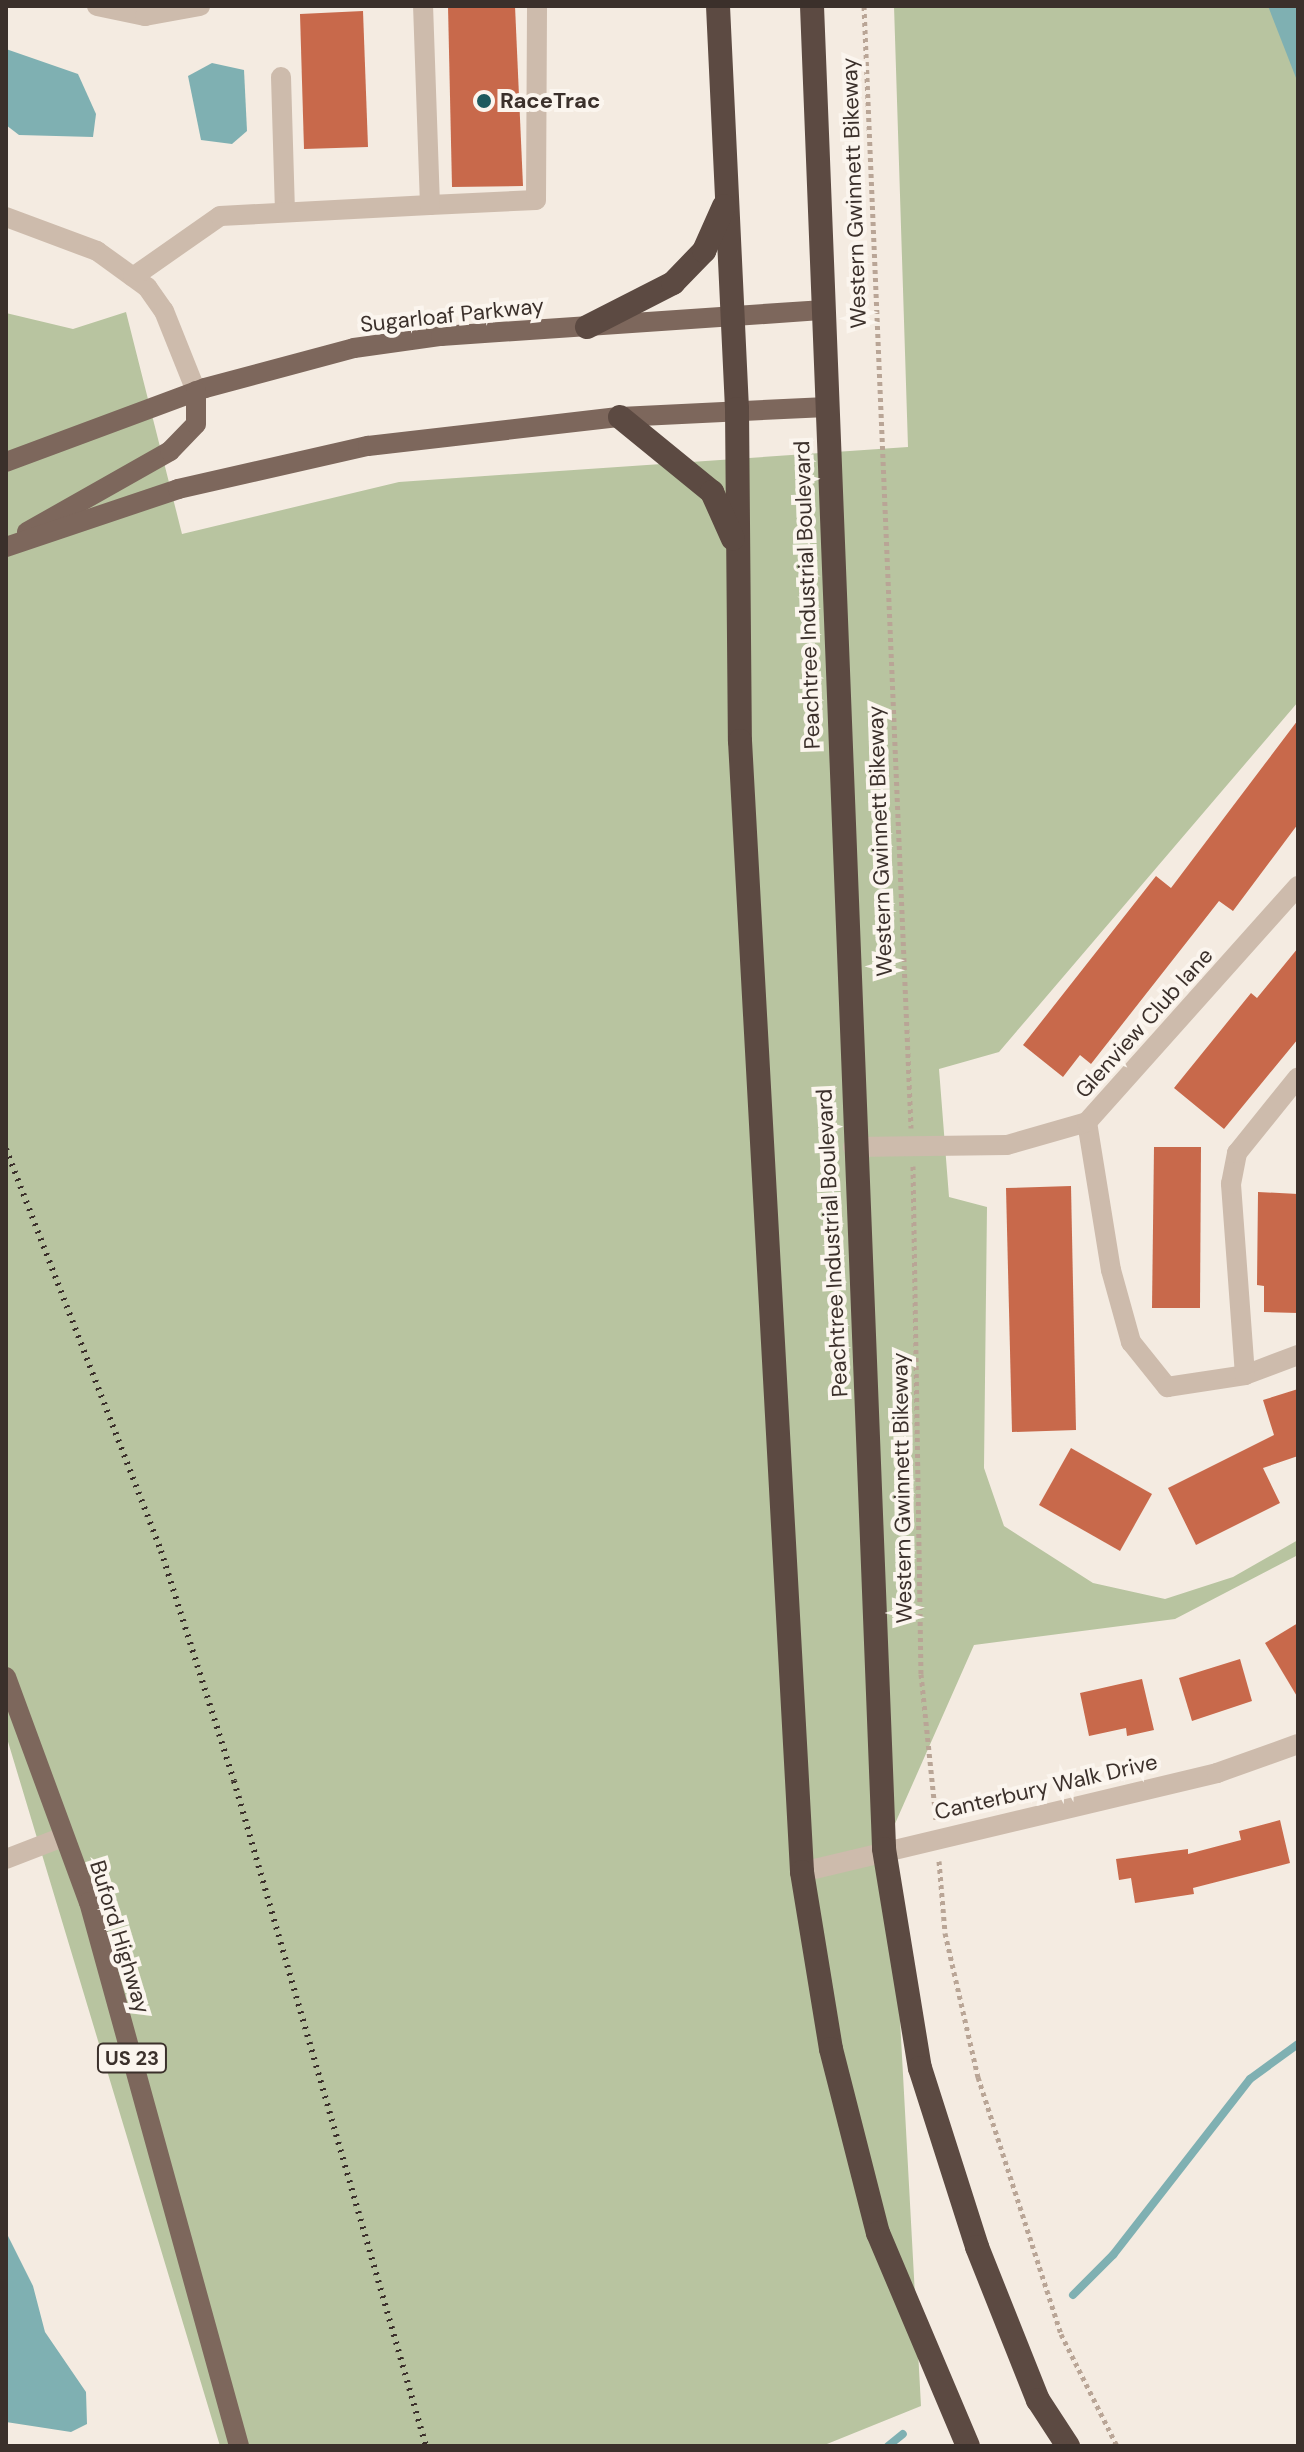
<!DOCTYPE html>
<style>
body{margin:0}
#map{position:relative;width:1304px;height:2452px;overflow:hidden;background:#f4ebe1;font-family:"DM Sans",sans-serif}
div>[style]{position:absolute}
.green>*{inset:0;background:#b8c4a0}
.water>*{inset:0;background:#7fb0b2}
.stream>*{height:8px;margin:-4px;padding:0 4px;transform-origin:4px;border-radius:4px;background:#7fb0b2}
.building>*{inset:0;background:#c8694b}
.path>*{height:5px;margin-top:-2.5px;transform-origin:0;background:repeating-linear-gradient(90deg,#b9a596 0 4px,transparent 0 8px)}
.minor>*{height:20px;margin:-10px;padding:0 10px;transform-origin:10px;border-radius:10px;background:#cdbbac}
.major>*{height:20px;margin:-10px;padding:0 10px;transform-origin:10px;border-radius:10px;background:#7d675c}
.highway>*{height:24px;margin:-12px;padding:0 12px;transform-origin:12px;border-radius:12px;background:#5c4a42}
.rail>*{height:6px;margin-top:-3px;transform-origin:0;background:repeating-linear-gradient(90deg,#3b302b 0 2px,transparent 0 8px)}
.dots>*{width:22px;height:22px;translate:-50% -50%;box-sizing:border-box;border:4px solid #fbf5ee;border-radius:50%}
span{translate:-50% -50%;white-space:nowrap;text-align:center;line-height:1.15;-webkit-text-stroke:8px #fbf5ee;paint-order:stroke}
.shield-label span{padding:2px 6px;background:#fbf5ee;border:2px solid;border-radius:6px;-webkit-text-stroke-width:0}
.shield-label{font-size:20px;color:#3b302b;font-weight:700}
.poi-label{font-size:22px;color:#3b302b;font-weight:700}
.left{translate:0 -50%;text-align:left}
.street-label{font-size:22px;color:#3b302b}
.frame{position:absolute;inset:0;border:8px solid #3b302b;pointer-events:none}
</style>
<div id="map">
<div class="green">
<div style="clip-path:polygon(894px 6px,1298px 6px,1298px 702px,999px 1052px,939px 1069px,949px 1197px,987px 1207px,984px 1468px,1004px 1526px,1093px 1583px,1165px 1599px,1233px 1577px,1298px 1540px,1298px 1555px,1175px 1619px,974px 1645px,890px 1835px,921px 2406px,822px 2446px,220px 2446px,6px 1735px,6px 313px,73px 329px,126px 312px,182px 534px,399px 482px,908px 447px)"></div>
</div>
<div class="water">
<div style="clip-path:polygon(1268px 6px,1298px 6px,1298px 83px)"></div>
<div style="clip-path:polygon(6px 49px,78px 74px,96px 114px,93px 137px,19px 135px,6px 125px)"></div>
<div style="clip-path:polygon(212px 63px,244px 70px,247px 131px,232px 144px,201px 140px,188px 76px)"></div>
<div style="clip-path:polygon(6px 2232px,33px 2286px,45px 2332px,86px 2392px,87px 2424px,71px 2432px,6px 2422px)"></div>
</div>
<div class="stream">
<div style="left:1073px;top:2295px;width:57px;rotate:-45deg"></div>
<div style="left:1113px;top:2255px;width:223px;rotate:-52.1deg"></div>
<div style="left:1250px;top:2079px;width:59px;rotate:-36.1deg"></div>
<div style="left:888px;top:2446px;width:19px;rotate:-39deg"></div>
</div>
<div class="building">
<div style="clip-path:polygon(448px 6px,515px 6px,523px 186px,452px 187px)"></div>
<div style="clip-path:polygon(363px 11px,368px 147px,304px 149px,300px 14px)"></div>
<div style="clip-path:polygon(1298px 720px,1298px 824px,1233px 911px,1219px 901px,1091px 1064px,1080px 1055px,1063px 1077px,1023px 1045px,1156px 876px,1171px 888px)"></div>
<div style="clip-path:polygon(1298px 948px,1298px 1039px,1224px 1129px,1174px 1088px,1251px 993px,1257px 998px)"></div>
<div style="clip-path:polygon(1154px 1147px,1201px 1147px,1200px 1308px,1152px 1308px)"></div>
<div style="clip-path:polygon(1071px 1186px,1076px 1430px,1012px 1432px,1006px 1188px)"></div>
<div style="clip-path:polygon(1258px 1192px,1298px 1194px,1298px 1313px,1264px 1312px,1264px 1286px,1257px 1285px)"></div>
<div style="clip-path:polygon(1298px 1389px,1298px 1456px,1263px 1468px,1280px 1503px,1196px 1545px,1168px 1488px,1274px 1435px,1263px 1400px)"></div>
<div style="clip-path:polygon(1071px 1448px,1152px 1494px,1120px 1551px,1039px 1505px)"></div>
<div style="clip-path:polygon(1298px 1623px,1298px 1698px,1265px 1643px)"></div>
<div style="clip-path:polygon(1240px 1659px,1252px 1701px,1192px 1721px,1179px 1678px)"></div>
<div style="clip-path:polygon(1142px 1679px,1154px 1730px,1127px 1736px,1126px 1728px,1089px 1736px,1080px 1693px)"></div>
<div style="clip-path:polygon(1280px 1820px,1290px 1863px,1193px 1888px,1194px 1894px,1135px 1903px,1131px 1878px,1119px 1880px,1116px 1859px,1188px 1849px,1188px 1854px,1241px 1840px,1239px 1831px)"></div>
</div>
<div class="path">
<div style="left:864px;top:6px;width:1123px;rotate:87.6deg"></div>
<div style="left:913px;top:1166px;width:508px;rotate:89.1deg"></div>
<div style="left:921px;top:1674px;width:146px;rotate:84.1deg"></div>
<div style="left:939px;top:1861px;width:72px;rotate:85.2deg"></div>
<div style="left:945px;top:1933px;width:148px;rotate:77.1deg"></div>
<div style="left:978px;top:2077px;width:270px;rotate:72.1deg"></div>
<div style="left:1061px;top:2334px;width:125px;rotate:63.4deg"></div>
</div>
<div class="minor">
<div style="left:97px;top:6px;width:49px;rotate:11.8deg"></div>
<div style="left:145px;top:16px;width:56px;rotate:-10.3deg"></div>
<div style="left:281px;top:77px;width:135px;rotate:88.3deg"></div>
<div style="left:430px;top:205px;width:106px;rotate:-2.7deg"></div>
<div style="left:536px;top:200px;width:194px;rotate:-89.7deg"></div>
<div style="left:6px;top:217px;width:97px;rotate:20.5deg"></div>
<div style="left:97px;top:251px;width:62px;rotate:35.8deg"></div>
<div style="left:147px;top:287px;width:29px;rotate:55deg"></div>
<div style="left:164px;top:311px;width:86px;rotate:68.2deg"></div>
<div style="left:133px;top:277px;width:106px;rotate:-35deg"></div>
<div style="left:220px;top:216px;width:210px;rotate:-3deg"></div>
<div style="left:430px;top:205px;width:199px;rotate:-92deg"></div>
<div style="left:1087px;top:1122px;width:150px;rotate:80.8deg"></div>
<div style="left:1111px;top:1270px;width:75px;rotate:74.5deg"></div>
<div style="left:1131px;top:1342px;width:58px;rotate:51.3deg"></div>
<div style="left:1167px;top:1387px;width:79px;rotate:-8.7deg"></div>
<div style="left:1245px;top:1375px;width:57px;rotate:-20.7deg"></div>
<div style="left:853px;top:1147px;width:154px;rotate:-0.7deg"></div>
<div style="left:1007px;top:1145px;width:83px;rotate:-16deg"></div>
<div style="left:1087px;top:1122px;width:317px;rotate:-48.2deg"></div>
<div style="left:1245px;top:1375px;width:192px;rotate:-94.2deg"></div>
<div style="left:1231px;top:1184px;width:32px;rotate:-79deg"></div>
<div style="left:1237px;top:1153px;width:97px;rotate:-51.2deg"></div>
<div style="left:6px;top:1859px;width:61px;rotate:-21.1deg"></div>
<div style="left:802px;top:1872px;width:427px;rotate:-13.4deg"></div>
<div style="left:1217px;top:1773px;width:86px;rotate:-19.7deg"></div>
</div>
<div class="major">
<div style="left:6px;top:462px;width:212px;rotate:-20.4deg"></div>
<div style="left:205px;top:388px;width:154px;rotate:-15deg"></div>
<div style="left:354px;top:348px;width:88px;rotate:-7.9deg"></div>
<div style="left:441px;top:336px;width:384px;rotate:-3.9deg"></div>
<div style="left:27px;top:532px;width:164px;rotate:-29.5deg"></div>
<div style="left:170px;top:451px;width:37px;rotate:-46deg"></div>
<div style="left:196px;top:424px;width:33px;rotate:-90deg"></div>
<div style="left:6px;top:547px;width:182px;rotate:-18.6deg"></div>
<div style="left:178px;top:489px;width:195px;rotate:-12.8deg"></div>
<div style="left:368px;top:446px;width:254px;rotate:-6.6deg"></div>
<div style="left:620px;top:417px;width:207px;rotate:-2.8deg"></div>
<div style="left:6px;top:1677px;width:240px;rotate:69.8deg"></div>
<div style="left:89px;top:1902px;width:564px;rotate:74.58deg"></div>
</div>
<div class="highway">
<div style="left:718px;top:6px;width:403px;rotate:87.3deg"></div>
<div style="left:737px;top:409px;width:332px;rotate:89.5deg"></div>
<div style="left:740px;top:741px;width:1133px;rotate:86.86deg"></div>
<div style="left:802px;top:1872px;width:179px;rotate:80.7deg"></div>
<div style="left:831px;top:2049px;width:190px;rotate:75.7deg"></div>
<div style="left:878px;top:2233px;width:231px;rotate:67.1deg"></div>
<div style="left:812px;top:6px;width:1844px;rotate:87.76deg"></div>
<div style="left:884px;top:1849px;width:222px;rotate:80.7deg"></div>
<div style="left:920px;top:2068px;width:188px;rotate:72.3deg"></div>
<div style="left:977px;top:2247px;width:165px;rotate:68.3deg"></div>
<div style="left:1038px;top:2400px;width:55px;rotate:56.9deg"></div>
<div style="left:587px;top:327px;width:97px;rotate:-27.1deg"></div>
<div style="left:673px;top:283px;width:45px;rotate:-45.9deg"></div>
<div style="left:704px;top:251px;width:49px;rotate:-66deg"></div>
<div style="left:620px;top:417px;width:119px;rotate:39.2deg"></div>
<div style="left:712px;top:492px;width:51px;rotate:65.9deg"></div>
</div>
<div class="rail">
<div style="left:6px;top:1149px;width:431px;rotate:68.9deg"></div>
<div style="left:161px;top:1551px;width:241px;rotate:72.4deg"></div>
<div style="left:234px;top:1781px;width:692px;rotate:73.9deg"></div>
</div>
<div class="dots">
<div style="left:484px;top:101px;background:#1f5a5e"></div>
</div>
<div class="shield-label">
<span style="left:132px;top:2058px">US 23</span>
</div>
<div class="poi-label">
<span class="left" style="left:500px;top:101px">RaceTrac</span>
</div>
<div class="street-label">
<span style="left:854px;top:193px;rotate:-92deg">Western Gwinnett Bikeway</span>
<span style="left:452px;top:315px;rotate:-6deg">Sugarloaf Parkway</span>
<span style="left:807px;top:595px;rotate:-92deg">Peachtree Industrial Boulevard</span>
<span style="left:880px;top:841px;rotate:-92deg">Western Gwinnett Bikeway</span>
<span style="left:1144px;top:1023px;rotate:-48deg">Glenview Club lane</span>
<span style="left:832px;top:1243px;rotate:-93deg">Peachtree Industrial Boulevard</span>
<span style="left:902px;top:1488px;rotate:-91deg">Western Gwinnett Bikeway</span>
<span style="left:1046px;top:1787px;rotate:-13deg">Canterbury Walk Drive</span>
<span style="left:120px;top:1937px;rotate:73deg">Buford Highway</span>
</div>
<div class="frame"></div>
</div>
